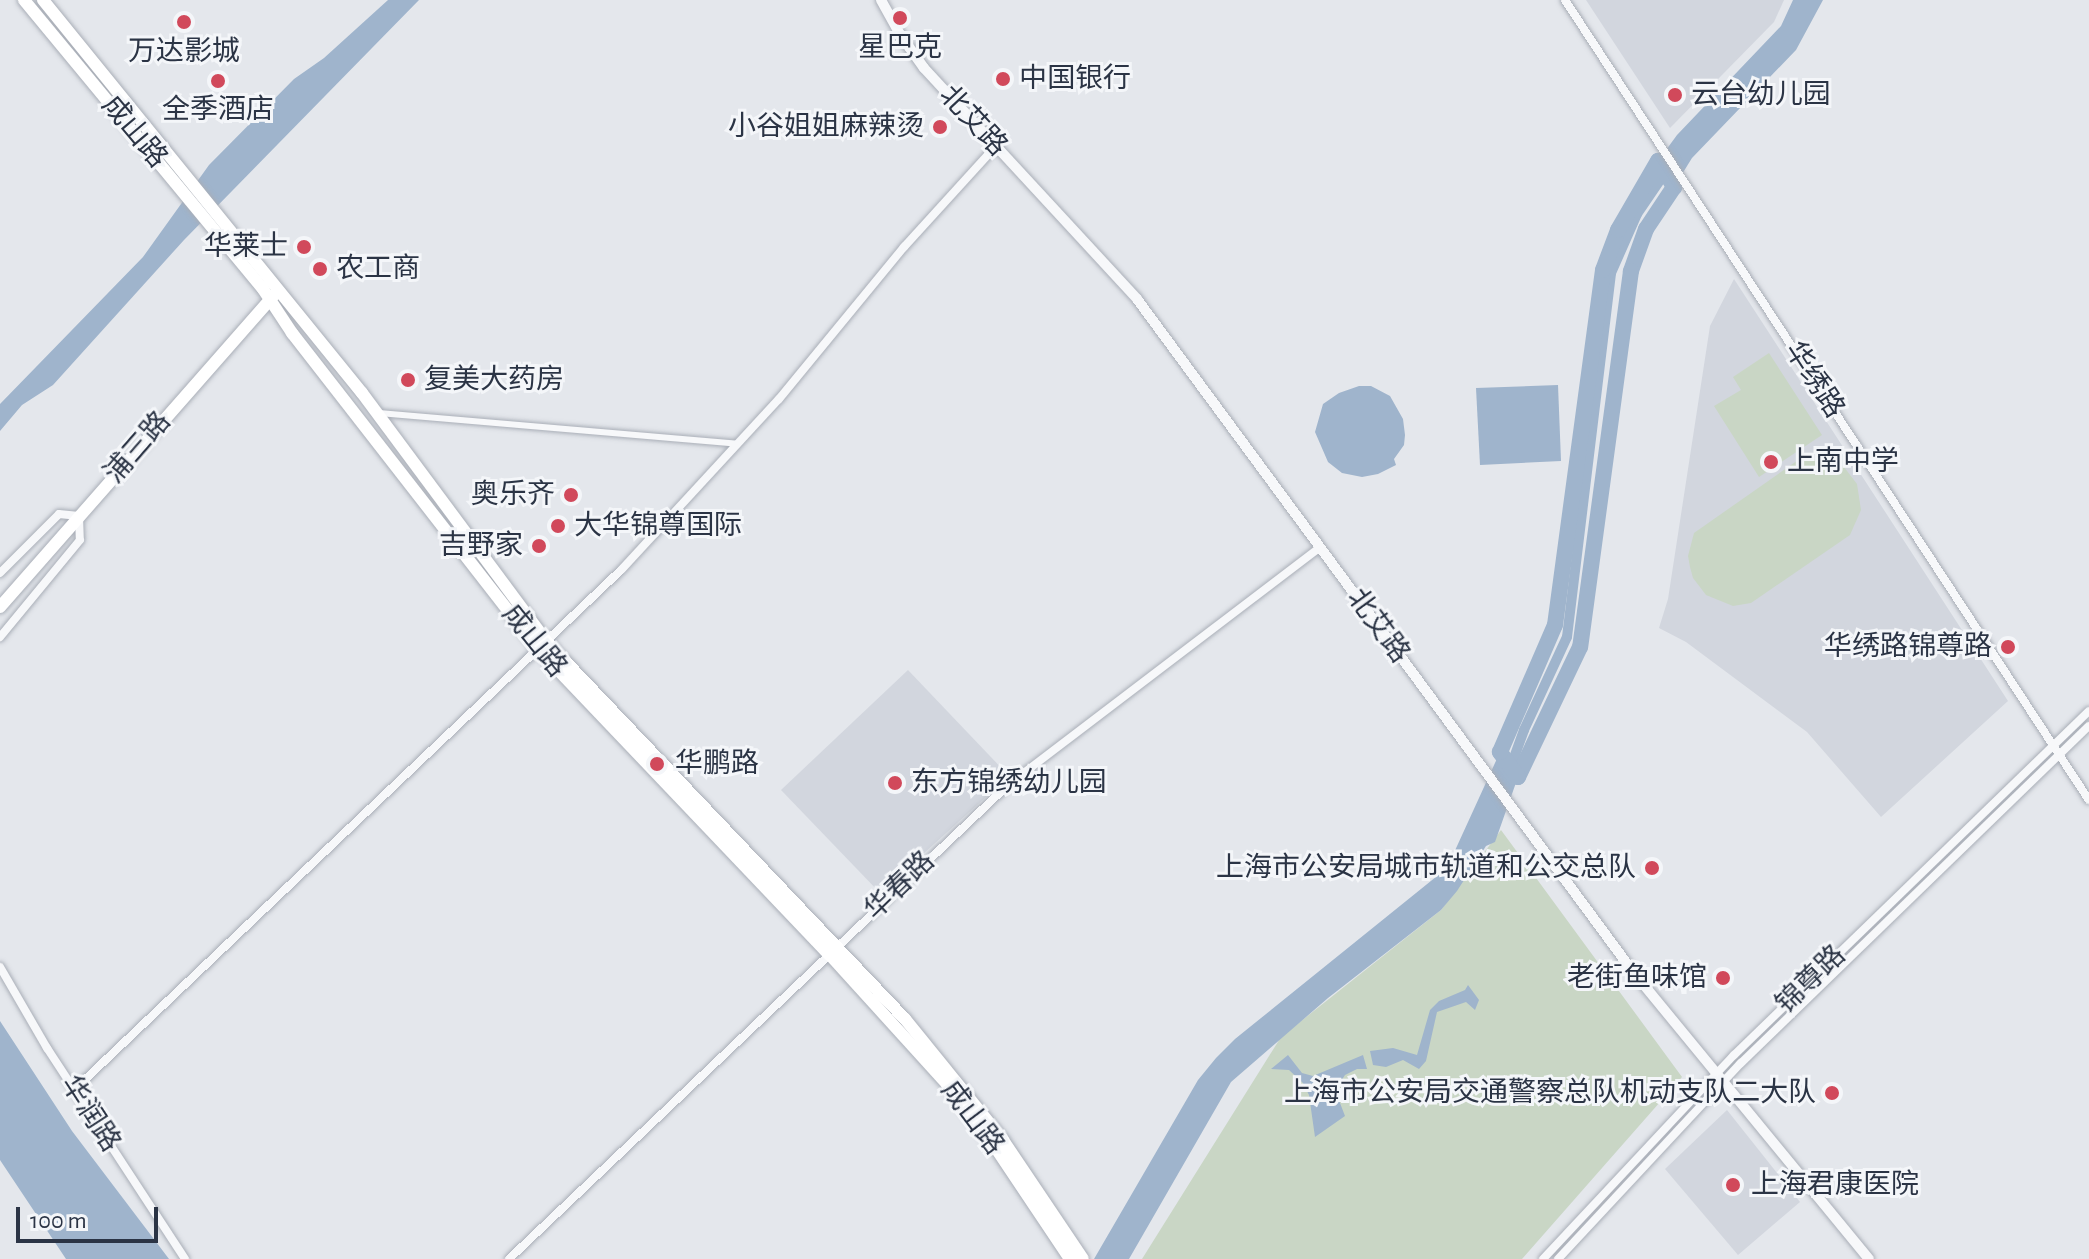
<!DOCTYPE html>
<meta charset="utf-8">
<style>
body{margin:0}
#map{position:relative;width:2089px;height:1259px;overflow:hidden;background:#e4e7ec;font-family:"Alegreya Sans","Noto Sans SC",sans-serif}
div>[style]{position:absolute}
.built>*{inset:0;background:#d2d6de}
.green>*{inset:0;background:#c9d6c5}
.water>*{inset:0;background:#9fb4cc}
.canal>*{height:10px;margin:-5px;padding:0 5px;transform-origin:5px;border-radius:5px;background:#9fb4cc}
.river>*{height:16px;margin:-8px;padding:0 8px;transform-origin:8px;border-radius:8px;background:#9fb4cc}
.roads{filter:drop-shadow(0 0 2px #a9aeb7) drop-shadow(0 0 2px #a9aeb7)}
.pedestrian>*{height:6px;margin:-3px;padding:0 3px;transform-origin:3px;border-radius:3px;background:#f7f8fa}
.minor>*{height:8px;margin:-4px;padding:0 4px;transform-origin:4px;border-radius:4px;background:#f7f8fa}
.tertiary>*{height:10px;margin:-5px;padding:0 5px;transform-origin:5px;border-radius:5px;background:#f7f8fa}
.secondary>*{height:12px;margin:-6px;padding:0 6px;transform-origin:6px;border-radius:6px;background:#fff}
.dots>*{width:22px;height:22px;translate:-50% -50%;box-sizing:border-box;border:4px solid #f4f6f9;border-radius:50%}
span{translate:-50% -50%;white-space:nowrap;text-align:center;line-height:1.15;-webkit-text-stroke:6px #f4f6f9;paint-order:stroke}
.poi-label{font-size:28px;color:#2b3445}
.left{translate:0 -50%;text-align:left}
.right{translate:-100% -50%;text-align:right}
.street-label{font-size:28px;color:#2b3445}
.scale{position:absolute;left:16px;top:1207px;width:142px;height:36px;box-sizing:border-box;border:4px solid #2b3445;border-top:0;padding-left:10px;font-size:24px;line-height:28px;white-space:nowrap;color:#2b3445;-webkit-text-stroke:6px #f4f6f9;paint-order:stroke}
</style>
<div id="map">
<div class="built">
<div style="clip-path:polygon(1586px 0,1784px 0,1774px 22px,1670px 128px)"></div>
<div style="clip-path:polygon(1734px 279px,2008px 701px,1881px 817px,1807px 732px,1686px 642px,1659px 628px,1668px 599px,1710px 326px)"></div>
<div style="clip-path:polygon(908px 670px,1009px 776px,880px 893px,781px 790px)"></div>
<div style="clip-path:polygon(1727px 1110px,1800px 1202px,1738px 1255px,1665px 1169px)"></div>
</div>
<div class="green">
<div style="clip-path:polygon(1769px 353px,1822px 435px,1759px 477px,1714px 406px,1741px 390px,1733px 377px)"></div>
<div style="clip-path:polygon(1801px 458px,1832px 461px,1844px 467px,1857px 484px,1861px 510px,1850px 535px,1751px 603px,1733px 606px,1706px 595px,1693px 578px,1690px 567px,1688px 556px,1694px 533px)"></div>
<div style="clip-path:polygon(1501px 830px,1682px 1077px,1522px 1259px,1142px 1259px,1281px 1037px,1441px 910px)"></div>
</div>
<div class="water">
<div style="clip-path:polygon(388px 0,419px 0,184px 240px,53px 385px,22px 405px,0 431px,0 404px,143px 257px,209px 165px,294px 79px,324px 58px)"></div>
<div style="clip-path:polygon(1793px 0,1823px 0,1796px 50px,1692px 158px,1674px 187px,1658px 161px,1677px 135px,1781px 26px)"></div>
<div style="clip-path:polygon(1558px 385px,1561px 461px,1480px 465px,1476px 388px)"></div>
<div style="clip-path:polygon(1359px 386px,1371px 386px,1390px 396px,1403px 419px,1405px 435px,1404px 445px,1394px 459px,1396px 465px,1378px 474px,1362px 477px,1342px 473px,1328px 462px,1315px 432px,1323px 404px,1339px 393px)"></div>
<div style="clip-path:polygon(1500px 752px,1518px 777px,1495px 842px,1486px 846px,1457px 891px,1441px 910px,1328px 998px,1231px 1082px,1129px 1259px,1094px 1259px,1198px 1080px,1216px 1058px,1235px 1039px,1447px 868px)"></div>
<div style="clip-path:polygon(1468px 985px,1479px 1000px,1475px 1010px,1466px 1002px,1437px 1012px,1426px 1061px,1419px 1069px,1403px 1060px,1386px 1067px,1373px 1065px,1370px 1051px,1393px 1048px,1417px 1055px,1430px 1010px,1439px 1001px,1465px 990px)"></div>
<div style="clip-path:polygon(0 1021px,72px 1131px,169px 1259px,66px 1259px,0 1160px)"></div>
<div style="clip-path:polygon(1288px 1055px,1302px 1073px,1313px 1076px,1363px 1055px,1367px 1069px,1357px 1069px,1345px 1075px,1335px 1090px,1345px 1116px,1315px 1137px,1309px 1095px,1303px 1083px,1289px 1070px,1271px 1069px)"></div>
</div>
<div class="canal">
<div style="left:1507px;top:777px;width:50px;rotate:-70.1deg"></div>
<div style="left:1524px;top:730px;width:102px;rotate:-65.2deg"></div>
<div style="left:1567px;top:637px;width:367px;rotate:-83.1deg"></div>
<div style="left:1611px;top:273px;width:64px;rotate:-66.2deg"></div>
<div style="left:1637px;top:214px;width:60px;rotate:-55.8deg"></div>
</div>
<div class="river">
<div style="left:1658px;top:161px;width:31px;rotate:58deg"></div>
<div style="left:1674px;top:187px;width:50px;rotate:123.7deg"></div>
<div style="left:1646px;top:229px;width:45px;rotate:109.7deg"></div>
<div style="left:1631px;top:271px;width:379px;rotate:97.7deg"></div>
<div style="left:1580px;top:647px;width:144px;rotate:115.5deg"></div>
<div style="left:1518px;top:777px;width:31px;rotate:-126deg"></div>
<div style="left:1500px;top:752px;width:138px;rotate:-66.6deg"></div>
<div style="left:1555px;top:625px;width:358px;rotate:-82.3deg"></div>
<div style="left:1603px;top:270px;width:43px;rotate:-69.4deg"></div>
<div style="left:1618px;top:230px;width:80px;rotate:-59.9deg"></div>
</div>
<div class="roads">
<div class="pedestrian">
<div style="left:379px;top:413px;width:360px;rotate:4.9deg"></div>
</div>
<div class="minor">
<div style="left:1565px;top:0;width:956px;rotate:56.78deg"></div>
<div style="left:0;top:573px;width:83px;rotate:-45deg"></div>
<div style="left:59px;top:514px;width:20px;rotate:6deg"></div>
<div style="left:79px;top:516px;width:24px;rotate:88deg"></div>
<div style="left:80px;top:540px;width:126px;rotate:129.5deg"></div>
<div style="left:0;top:967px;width:94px;rotate:59.9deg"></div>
<div style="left:47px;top:1048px;width:252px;rotate:56.8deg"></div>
<div style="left:74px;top:1090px;width:756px;rotate:-43.55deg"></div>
<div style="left:622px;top:569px;width:231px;rotate:-47.3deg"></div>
<div style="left:779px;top:399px;width:197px;rotate:-50.6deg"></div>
<div style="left:904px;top:247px;width:137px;rotate:-47.7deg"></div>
<div style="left:509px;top:1259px;width:688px;rotate:-43.53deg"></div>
<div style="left:1008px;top:785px;width:391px;rotate:-37.3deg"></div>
<div style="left:1543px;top:1259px;width:279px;rotate:-46.9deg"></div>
<div style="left:1734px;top:1055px;width:494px;rotate:-44.1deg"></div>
<div style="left:1558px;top:1259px;width:268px;rotate:-47deg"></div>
<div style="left:1741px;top:1063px;width:484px;rotate:-44.1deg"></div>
</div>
<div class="tertiary">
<div style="left:881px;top:0;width:38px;rotate:61deg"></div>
<div style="left:899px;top:33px;width:43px;rotate:54.5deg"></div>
<div style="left:924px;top:68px;width:314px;rotate:47.3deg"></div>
<div style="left:1137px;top:299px;width:837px;rotate:53.6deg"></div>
<div style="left:1634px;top:973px;width:370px;rotate:50.6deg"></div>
</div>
<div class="secondary">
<div style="left:24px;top:0;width:375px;rotate:50.4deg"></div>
<div style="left:263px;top:289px;width:53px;rotate:56.6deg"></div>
<div style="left:292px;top:333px;width:402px;rotate:52.1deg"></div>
<div style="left:539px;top:650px;width:420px;rotate:46.4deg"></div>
<div style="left:829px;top:954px;width:176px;rotate:47.8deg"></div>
<div style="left:947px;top:1084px;width:79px;rotate:52.7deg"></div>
<div style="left:995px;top:1147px;width:135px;rotate:56.2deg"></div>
<div style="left:43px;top:0;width:506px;rotate:50.93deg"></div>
<div style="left:362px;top:393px;width:310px;rotate:53.4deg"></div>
<div style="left:547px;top:642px;width:520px;rotate:46.48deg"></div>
<div style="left:905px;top:1019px;width:156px;rotate:51deg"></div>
<div style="left:1003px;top:1140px;width:143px;rotate:56.1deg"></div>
<div style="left:0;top:607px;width:415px;rotate:-48.7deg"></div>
</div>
</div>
<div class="dots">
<div style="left:900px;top:18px;background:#d1495b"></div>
<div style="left:184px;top:22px;background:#d1495b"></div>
<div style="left:1003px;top:79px;background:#d1495b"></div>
<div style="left:218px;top:81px;background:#d1495b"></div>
<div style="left:1675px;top:95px;background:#d1495b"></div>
<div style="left:940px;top:127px;background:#d1495b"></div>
<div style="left:304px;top:247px;background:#d1495b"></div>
<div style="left:320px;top:269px;background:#d1495b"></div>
<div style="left:408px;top:380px;background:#d1495b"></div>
<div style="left:1771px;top:462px;background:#d1495b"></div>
<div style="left:571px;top:495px;background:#d1495b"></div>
<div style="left:558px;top:526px;background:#d1495b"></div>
<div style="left:539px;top:546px;background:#d1495b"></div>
<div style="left:2008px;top:647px;background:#d1495b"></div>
<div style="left:657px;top:764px;background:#d1495b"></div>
<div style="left:895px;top:783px;background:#d1495b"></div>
<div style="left:1652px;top:868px;background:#d1495b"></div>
<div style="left:1723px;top:978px;background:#d1495b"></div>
<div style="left:1832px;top:1093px;background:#d1495b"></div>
<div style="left:1733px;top:1185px;background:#d1495b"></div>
</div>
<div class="poi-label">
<span style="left:900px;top:48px">星巴克</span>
<span style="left:184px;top:52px">万达影城</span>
<span class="left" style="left:1019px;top:79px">中国银行</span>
<span class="left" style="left:1691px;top:95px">云台幼儿园</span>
<span style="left:218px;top:110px">全季酒店</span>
<span class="right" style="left:924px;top:127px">小谷姐姐麻辣烫</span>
<span class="right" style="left:288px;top:247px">华莱士</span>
<span class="left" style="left:336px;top:269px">农工商</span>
<span class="left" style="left:424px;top:380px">复美大药房</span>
<span class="left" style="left:1787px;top:462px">上南中学</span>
<span class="right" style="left:555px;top:495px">奥乐齐</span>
<span class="left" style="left:574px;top:526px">大华锦尊国际</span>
<span class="right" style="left:523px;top:546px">吉野家</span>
<span class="right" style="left:1992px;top:647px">华绣路锦尊路</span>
<span class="left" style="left:675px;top:764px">华鹏路</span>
<span class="left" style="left:911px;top:783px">东方锦绣幼儿园</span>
<span class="right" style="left:1636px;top:868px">上海市公安局城市轨道和公交总队</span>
<span class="right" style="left:1707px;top:978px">老街鱼味馆</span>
<span class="right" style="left:1816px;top:1093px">上海市公安局交通警察总队机动支队二大队</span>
<span class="left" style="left:1751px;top:1185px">上海君康医院</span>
</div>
<div class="street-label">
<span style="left:973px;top:121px;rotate:47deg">北艾路</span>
<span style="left:134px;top:132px;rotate:50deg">成山路</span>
<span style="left:1814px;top:380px;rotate:57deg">华绣路</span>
<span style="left:138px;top:448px;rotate:-49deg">浦三路</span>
<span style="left:1378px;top:626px;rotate:54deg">北艾路</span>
<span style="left:534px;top:641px;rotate:51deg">成山路</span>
<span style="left:900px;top:886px;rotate:-44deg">华春路</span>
<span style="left:1811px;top:980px;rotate:-44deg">锦尊路</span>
<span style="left:90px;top:1114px;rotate:57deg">华润路</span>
<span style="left:972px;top:1118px;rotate:53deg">成山路</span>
</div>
<div class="scale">100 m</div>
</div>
